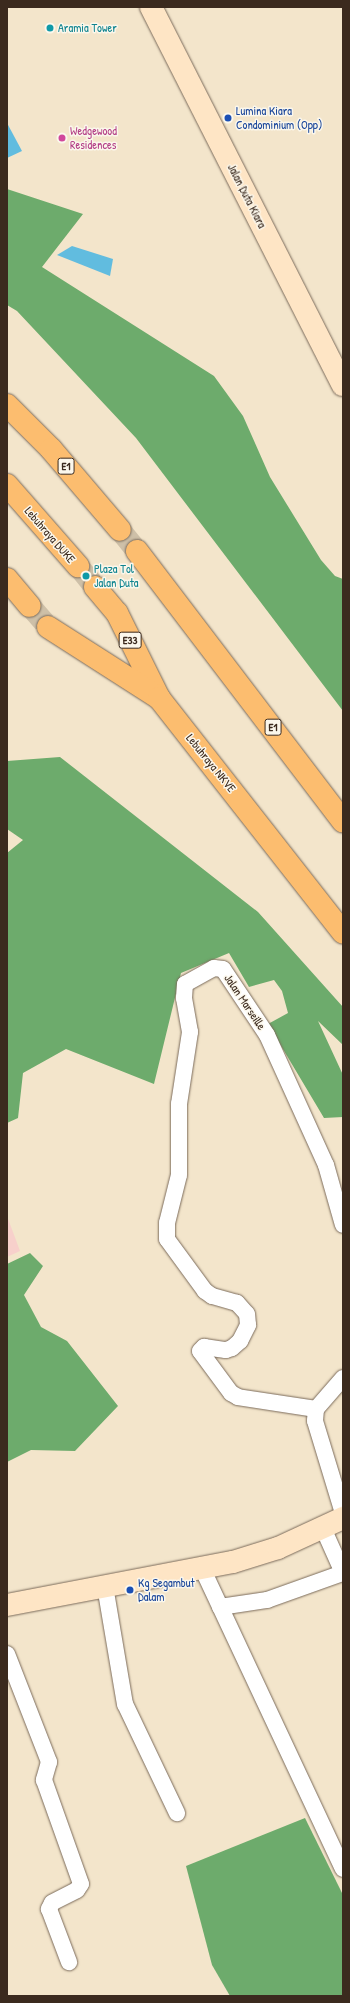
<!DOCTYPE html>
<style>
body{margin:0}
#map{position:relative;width:350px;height:2003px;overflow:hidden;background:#f3e5cb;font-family:"Patrick Hand",sans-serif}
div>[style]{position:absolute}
.built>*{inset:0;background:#f7d0cb}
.forest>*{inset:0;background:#6dab6c}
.water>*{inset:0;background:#61bcdf}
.highway-tunnel>*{height:22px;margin-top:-11px;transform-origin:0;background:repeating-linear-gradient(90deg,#cec0a8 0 22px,transparent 0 33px)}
.roads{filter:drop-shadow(0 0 1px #7b6b5b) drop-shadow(0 0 1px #7b6b5b)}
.street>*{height:16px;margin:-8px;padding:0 8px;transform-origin:8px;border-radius:8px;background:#fff}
.secondary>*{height:22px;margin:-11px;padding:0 11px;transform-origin:11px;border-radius:11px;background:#fee5c5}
.highway>*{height:22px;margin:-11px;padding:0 11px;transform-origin:11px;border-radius:11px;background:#fcbd6f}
.dots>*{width:11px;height:11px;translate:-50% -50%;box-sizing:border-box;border:2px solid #fbf7ec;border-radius:50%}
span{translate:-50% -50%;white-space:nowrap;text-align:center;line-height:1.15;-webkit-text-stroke:3px #fbf7ec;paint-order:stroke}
.shield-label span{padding:1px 3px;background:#fbf7ec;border:1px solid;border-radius:3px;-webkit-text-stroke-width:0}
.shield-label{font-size:11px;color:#3b2a1e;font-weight:700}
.culture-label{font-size:12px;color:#0d838f}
.left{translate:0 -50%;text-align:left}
.transit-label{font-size:12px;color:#164399}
.hotel-label{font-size:12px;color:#b23c85}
.street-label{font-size:12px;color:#3b2a1e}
.frame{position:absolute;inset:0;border:8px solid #3b2a1e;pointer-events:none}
</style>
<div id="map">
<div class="built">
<div style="clip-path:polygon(7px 1216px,20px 1251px,7px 1257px)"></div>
</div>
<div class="forest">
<div style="clip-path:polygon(7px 189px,83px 214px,42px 267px,214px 376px,243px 416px,270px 477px,321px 560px,335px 576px,343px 579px,343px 711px,136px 438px,17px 311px,7px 305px)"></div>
<div style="clip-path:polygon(60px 757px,258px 912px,343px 1007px,343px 1045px,318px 1021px,343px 1075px,343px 1117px,324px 1118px,268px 1024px,288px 1013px,282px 991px,274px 980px,249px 987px,229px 953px,181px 973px,154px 1084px,66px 1049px,23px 1073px,18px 1118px,7px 1123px,7px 853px,23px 840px,7px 829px,7px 761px)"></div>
<div style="clip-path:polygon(30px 1253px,43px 1266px,24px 1295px,41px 1327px,67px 1341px,118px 1406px,75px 1451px,31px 1450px,7px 1462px,7px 1264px)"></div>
<div style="clip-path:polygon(305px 1818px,343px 1895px,343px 1996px,230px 1996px,212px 1965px,186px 1866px)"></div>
</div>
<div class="water">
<div style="clip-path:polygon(7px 123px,22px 151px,7px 158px)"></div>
<div style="clip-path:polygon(72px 246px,113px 259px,110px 276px,57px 255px)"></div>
</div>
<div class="highway-tunnel">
<div style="left:120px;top:530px;width:27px;rotate:51deg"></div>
<div style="left:78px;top:566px;width:27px;rotate:51deg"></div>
<div style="left:30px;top:606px;width:28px;rotate:49deg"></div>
</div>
<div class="roads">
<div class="street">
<div style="left:343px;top:1378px;width:41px;rotate:131.1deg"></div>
<div style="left:316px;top:1409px;width:12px;rotate:95deg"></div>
<div style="left:315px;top:1421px;width:96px;rotate:73.1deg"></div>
<div style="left:316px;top:1409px;width:79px;rotate:-171.3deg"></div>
<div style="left:238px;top:1397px;width:8px;rotate:-150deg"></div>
<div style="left:231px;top:1393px;width:52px;rotate:-126.4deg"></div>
<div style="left:200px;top:1351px;width:6px;rotate:-45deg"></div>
<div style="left:204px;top:1347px;width:22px;rotate:8deg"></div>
<div style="left:226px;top:1350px;width:6px;rotate:-18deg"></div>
<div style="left:232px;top:1348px;width:11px;rotate:-41deg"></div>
<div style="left:240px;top:1341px;width:18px;rotate:-63deg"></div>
<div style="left:248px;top:1325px;width:11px;rotate:-95deg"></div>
<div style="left:247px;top:1314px;width:15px;rotate:-132deg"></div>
<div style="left:237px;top:1303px;width:26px;rotate:-164deg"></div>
<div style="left:212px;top:1296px;width:9px;rotate:-144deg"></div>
<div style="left:205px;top:1291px;width:64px;rotate:-126.2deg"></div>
<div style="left:167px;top:1239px;width:16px;rotate:-90deg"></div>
<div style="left:167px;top:1223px;width:49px;rotate:-76deg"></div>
<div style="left:179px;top:1175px;width:71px;rotate:-90deg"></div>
<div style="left:179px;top:1104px;width:73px;rotate:-81.3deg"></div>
<div style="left:190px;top:1032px;width:35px;rotate:-100deg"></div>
<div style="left:184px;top:998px;width:14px;rotate:-86deg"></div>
<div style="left:185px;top:984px;width:33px;rotate:-29deg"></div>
<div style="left:214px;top:968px;width:9px;rotate:6deg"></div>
<div style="left:223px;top:969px;width:79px;rotate:56.3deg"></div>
<div style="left:267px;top:1035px;width:143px;rotate:65.6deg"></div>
<div style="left:326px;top:1165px;width:62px;rotate:74.2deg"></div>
<div style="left:323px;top:1528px;width:49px;rotate:66deg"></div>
<div style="left:202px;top:1568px;width:332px;rotate:64.9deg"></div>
<div style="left:105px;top:1586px;width:120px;rotate:80.4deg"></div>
<div style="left:125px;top:1704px;width:121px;rotate:64.5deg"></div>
<div style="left:220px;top:1607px;width:48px;rotate:-8.5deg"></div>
<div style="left:267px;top:1600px;width:81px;rotate:-19.6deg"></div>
<div style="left:7px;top:1654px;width:116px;rotate:68.7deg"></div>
<div style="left:49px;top:1762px;width:19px;rotate:106deg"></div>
<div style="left:44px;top:1780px;width:110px;rotate:70.4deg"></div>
<div style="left:81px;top:1884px;width:7px;rotate:124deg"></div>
<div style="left:77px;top:1890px;width:28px;rotate:153deg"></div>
<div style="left:52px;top:1903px;width:7px;rotate:117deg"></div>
<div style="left:49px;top:1909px;width:57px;rotate:69.3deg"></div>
</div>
<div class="secondary">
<div style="left:151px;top:7px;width:424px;rotate:63.1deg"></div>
<div style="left:7px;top:1605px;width:230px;rotate:-10.8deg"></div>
<div style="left:233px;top:1562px;width:47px;rotate:-17.3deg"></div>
<div style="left:278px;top:1548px;width:72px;rotate:-24.8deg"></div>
</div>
<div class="highway">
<div style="left:7px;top:405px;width:62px;rotate:45deg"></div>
<div style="left:51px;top:449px;width:106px;rotate:49.6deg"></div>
<div style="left:7px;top:485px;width:108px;rotate:48.8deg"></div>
<div style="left:137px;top:551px;width:340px;rotate:52.7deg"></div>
<div style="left:7px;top:579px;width:35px;rotate:50deg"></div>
<div style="left:95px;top:587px;width:34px;rotate:50deg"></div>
<div style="left:117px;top:613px;width:95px;rotate:63.7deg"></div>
<div style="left:48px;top:627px;width:132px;rotate:32.6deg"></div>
<div style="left:159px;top:698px;width:298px;rotate:51.9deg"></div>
</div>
</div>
<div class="dots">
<div style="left:50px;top:28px;background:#0f9aa8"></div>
<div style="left:228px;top:118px;background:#1a4fb4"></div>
<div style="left:62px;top:138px;background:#d1479c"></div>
<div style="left:86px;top:576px;background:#0f9aa8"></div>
<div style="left:130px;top:1590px;background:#1a4fb4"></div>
</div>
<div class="shield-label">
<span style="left:66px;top:466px">E1</span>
<span style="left:130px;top:640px">E33</span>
<span style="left:273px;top:727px">E1</span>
</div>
<div class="culture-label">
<span class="left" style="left:58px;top:28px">Aramia Tower</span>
<span class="left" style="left:94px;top:576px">Plaza Tol<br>Jalan Duta</span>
</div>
<div class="transit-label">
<span class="left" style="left:236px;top:118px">Lumina Kiara<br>Condominium (Opp)</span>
<span class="left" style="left:138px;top:1590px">Kg Segambut<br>Dalam</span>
</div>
<div class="hotel-label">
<span class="left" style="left:70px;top:138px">Wedgewood<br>Residences</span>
</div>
<div class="street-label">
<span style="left:247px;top:196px;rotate:63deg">Jalan Duta Kiara</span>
<span style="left:50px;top:535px;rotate:49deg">Lebuhraya DUKE</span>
<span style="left:211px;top:763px;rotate:51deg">Lebuhraya NKVE</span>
<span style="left:245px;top:1002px;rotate:56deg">Jalan Marseille</span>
</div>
<div class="frame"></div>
</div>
